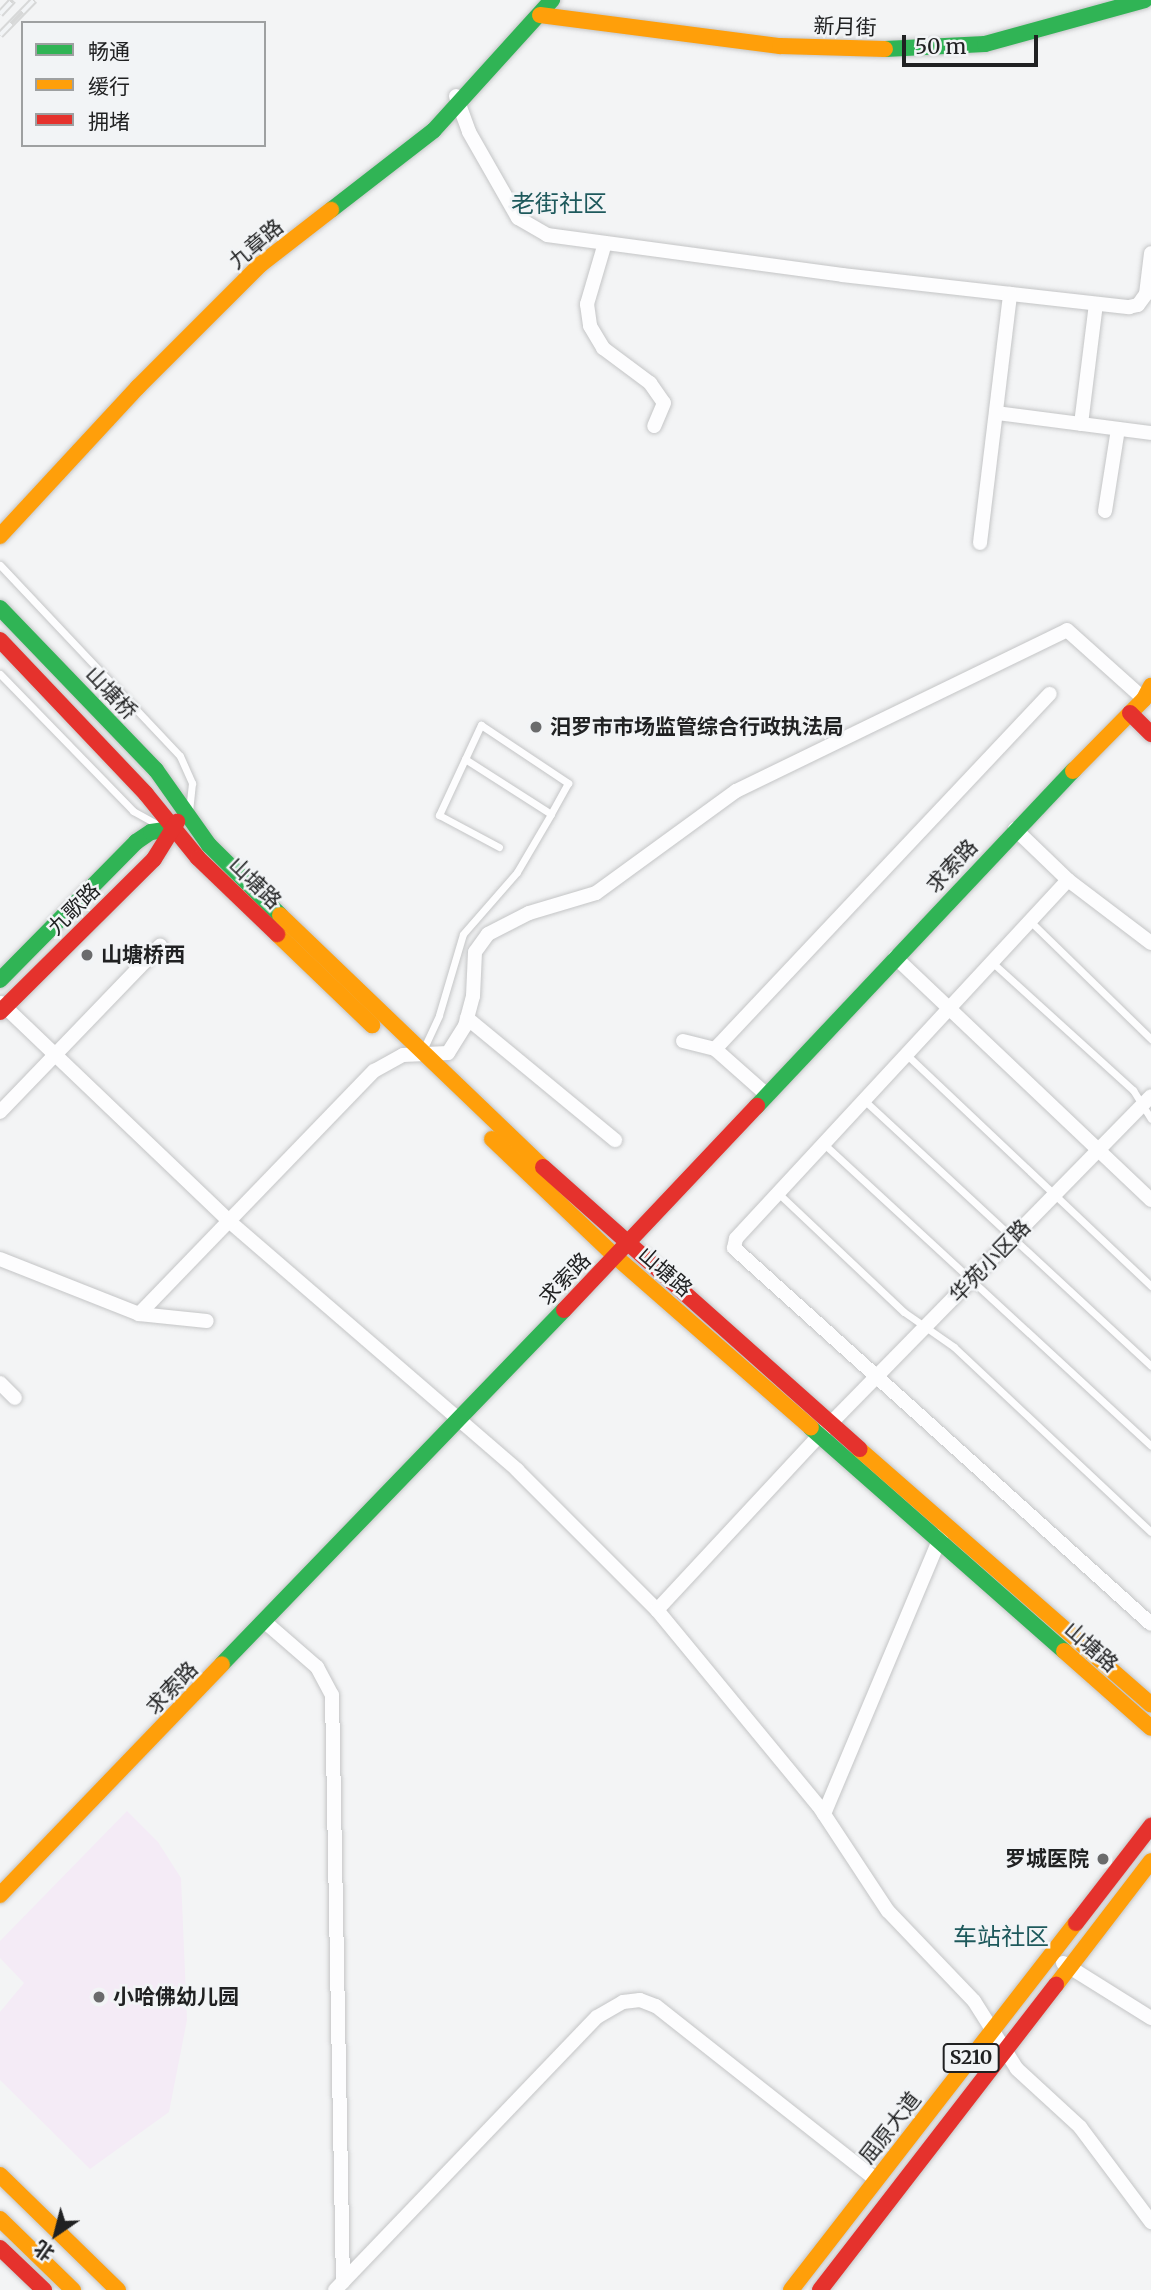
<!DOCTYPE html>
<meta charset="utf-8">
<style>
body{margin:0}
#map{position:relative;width:1151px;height:2290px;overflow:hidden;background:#f3f4f5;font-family:Merriweather,"Noto Sans SC",serif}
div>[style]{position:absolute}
.education>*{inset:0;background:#f4ebf6}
.roads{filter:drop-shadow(0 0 2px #c4c5c6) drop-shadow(0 0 2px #c4c5c6)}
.lane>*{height:7px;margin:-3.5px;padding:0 3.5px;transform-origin:3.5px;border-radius:3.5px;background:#fdfdfe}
.street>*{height:14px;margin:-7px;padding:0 7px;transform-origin:7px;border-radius:7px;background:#fdfdfe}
.fast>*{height:16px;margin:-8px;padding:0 8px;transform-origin:8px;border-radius:8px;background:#30b455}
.slow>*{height:16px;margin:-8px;padding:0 8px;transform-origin:8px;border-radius:8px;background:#ff9f0a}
.jam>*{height:16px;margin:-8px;padding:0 8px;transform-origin:8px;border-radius:8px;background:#e5322d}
.rail>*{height:8px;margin-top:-4px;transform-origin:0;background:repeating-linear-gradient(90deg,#f2f4f6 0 16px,#d7d8d8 0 32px);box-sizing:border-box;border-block:2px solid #d7d8d8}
.dots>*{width:19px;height:19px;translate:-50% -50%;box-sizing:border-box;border:4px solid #f2f4f6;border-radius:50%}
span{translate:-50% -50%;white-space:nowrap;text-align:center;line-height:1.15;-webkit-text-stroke:5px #f2f4f6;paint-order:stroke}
.shield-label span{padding:2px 5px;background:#f2f4f6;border:2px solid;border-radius:5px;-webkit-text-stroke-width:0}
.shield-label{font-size:19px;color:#202122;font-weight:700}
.street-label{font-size:21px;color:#202122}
.poi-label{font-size:21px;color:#202122;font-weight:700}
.left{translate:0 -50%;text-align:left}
.right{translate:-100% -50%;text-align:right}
.quarter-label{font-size:24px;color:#1e595c}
.legend{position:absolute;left:21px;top:21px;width:245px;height:126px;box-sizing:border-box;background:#f2f4f6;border:2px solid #9ea0a1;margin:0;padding:9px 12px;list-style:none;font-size:21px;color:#202122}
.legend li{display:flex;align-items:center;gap:14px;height:35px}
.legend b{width:35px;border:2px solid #9ea0a1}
.north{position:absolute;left:21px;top:2199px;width:70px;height:70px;-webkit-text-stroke:5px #f2f4f6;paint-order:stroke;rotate:215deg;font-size:19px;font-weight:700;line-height:28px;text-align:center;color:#202122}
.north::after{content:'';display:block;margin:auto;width:24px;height:32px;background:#202122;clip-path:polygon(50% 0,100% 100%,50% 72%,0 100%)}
.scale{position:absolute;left:902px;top:35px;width:136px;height:32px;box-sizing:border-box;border:4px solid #202122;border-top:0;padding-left:9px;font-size:21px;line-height:24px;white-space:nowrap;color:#202122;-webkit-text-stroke:5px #f2f4f6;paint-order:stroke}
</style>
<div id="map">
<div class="education">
<div style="clip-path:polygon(127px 1811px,158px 1842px,181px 1878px,187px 2020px,169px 2112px,90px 2169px,0 2080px,0 2012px,24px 1983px,0 1958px,0 1941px)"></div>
</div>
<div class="roads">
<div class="lane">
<div style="left:0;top:565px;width:262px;rotate:46.7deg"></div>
<div style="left:180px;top:756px;width:30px;rotate:66deg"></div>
<div style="left:192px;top:783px;width:27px;rotate:96deg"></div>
<div style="left:0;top:674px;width:191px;rotate:45.8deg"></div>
<div style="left:133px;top:811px;width:29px;rotate:29deg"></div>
<div style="left:465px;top:759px;width:38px;rotate:-65deg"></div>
<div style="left:481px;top:725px;width:105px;rotate:33.7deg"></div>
<div style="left:568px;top:783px;width:35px;rotate:119deg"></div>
<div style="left:1031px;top:922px;width:168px;rotate:44.3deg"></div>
<div style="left:994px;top:964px;width:188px;rotate:42.2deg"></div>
<div style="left:1133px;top:1090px;width:34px;rotate:58deg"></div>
<div style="left:423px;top:1050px;width:38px;rotate:-65deg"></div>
<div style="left:439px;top:1015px;width:84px;rotate:-73.5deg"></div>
<div style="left:463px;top:934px;width:82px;rotate:-48.9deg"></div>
<div style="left:517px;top:872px;width:67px;rotate:-59.6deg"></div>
<div style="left:551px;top:814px;width:102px;rotate:-147.4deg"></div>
<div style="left:465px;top:759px;width:62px;rotate:114.9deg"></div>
<div style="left:439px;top:815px;width:68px;rotate:28.1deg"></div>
<div style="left:908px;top:1056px;width:335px;rotate:43.4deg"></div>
<div style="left:865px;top:1101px;width:390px;rotate:42.8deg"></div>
<div style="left:824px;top:1144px;width:445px;rotate:42.7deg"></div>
<div style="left:778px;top:1193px;width:173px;rotate:43.4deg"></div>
<div style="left:904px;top:1312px;width:61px;rotate:35deg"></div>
<div style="left:954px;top:1347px;width:270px;rotate:43.2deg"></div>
</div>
<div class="street">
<div style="left:456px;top:96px;width:38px;rotate:70deg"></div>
<div style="left:469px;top:132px;width:99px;rotate:60.3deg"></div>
<div style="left:518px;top:218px;width:34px;rotate:30deg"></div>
<div style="left:547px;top:235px;width:298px;rotate:7.7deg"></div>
<div style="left:842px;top:275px;width:289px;rotate:6.4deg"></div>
<div style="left:1129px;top:307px;width:9px;rotate:-13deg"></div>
<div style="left:1138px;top:305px;width:14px;rotate:-54deg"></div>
<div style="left:1146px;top:294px;width:41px;rotate:-83deg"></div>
<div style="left:605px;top:243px;width:64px;rotate:106.4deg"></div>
<div style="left:587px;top:304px;width:22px;rotate:82deg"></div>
<div style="left:590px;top:326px;width:26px;rotate:59deg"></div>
<div style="left:603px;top:348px;width:59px;rotate:36.7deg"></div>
<div style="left:650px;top:383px;width:24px;rotate:55deg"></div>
<div style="left:664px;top:403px;width:25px;rotate:113deg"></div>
<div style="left:997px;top:413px;width:155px;rotate:7.4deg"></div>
<div style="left:1081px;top:424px;width:121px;rotate:-82.9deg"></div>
<div style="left:1105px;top:511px;width:83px;rotate:-81deg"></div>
<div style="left:980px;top:543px;width:251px;rotate:-83.1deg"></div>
<div style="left:1015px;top:829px;width:74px;rotate:43.9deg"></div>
<div style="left:1068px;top:880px;width:104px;rotate:37.2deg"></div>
<div style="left:1068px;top:880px;width:489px;rotate:132.8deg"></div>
<div style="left:736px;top:1239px;width:9px;rotate:103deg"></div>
<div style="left:734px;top:1248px;width:561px;rotate:42.04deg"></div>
<div style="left:895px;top:957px;width:353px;rotate:43.5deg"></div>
<div style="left:1px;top:1003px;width:315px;rotate:43.7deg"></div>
<div style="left:229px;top:1221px;width:381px;rotate:40.8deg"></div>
<div style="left:517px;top:1470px;width:198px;rotate:45deg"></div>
<div style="left:657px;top:1610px;width:253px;rotate:50.5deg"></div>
<div style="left:818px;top:1805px;width:127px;rotate:56.6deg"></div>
<div style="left:888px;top:1911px;width:124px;rotate:46.3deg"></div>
<div style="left:974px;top:2001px;width:80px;rotate:57.7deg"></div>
<div style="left:1017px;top:2069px;width:86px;rotate:42.6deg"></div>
<div style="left:1080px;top:2127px;width:119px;rotate:53.2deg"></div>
<div style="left:467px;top:1018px;width:192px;rotate:39.5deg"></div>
<div style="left:683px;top:1041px;width:33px;rotate:14deg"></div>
<div style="left:715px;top:1049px;width:69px;rotate:41.5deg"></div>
<div style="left:715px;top:1049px;width:488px;rotate:-46.7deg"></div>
<div style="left:0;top:1112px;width:231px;rotate:-46.1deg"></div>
<div style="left:0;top:1259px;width:149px;rotate:21.6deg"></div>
<div style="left:139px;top:1314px;width:68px;rotate:5.9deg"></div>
<div style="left:139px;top:1314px;width:338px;rotate:-46deg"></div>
<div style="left:374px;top:1071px;width:33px;rotate:-29deg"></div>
<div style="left:403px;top:1055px;width:45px;rotate:-2.5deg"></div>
<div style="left:448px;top:1053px;width:32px;rotate:-58deg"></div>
<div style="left:465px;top:1026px;width:31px;rotate:-75deg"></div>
<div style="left:473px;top:996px;width:44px;rotate:-87.4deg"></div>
<div style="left:475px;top:952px;width:22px;rotate:-54deg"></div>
<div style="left:488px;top:934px;width:46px;rotate:-27.1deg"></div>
<div style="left:529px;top:913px;width:70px;rotate:-16.6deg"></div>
<div style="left:596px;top:893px;width:173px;rotate:-36.1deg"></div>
<div style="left:736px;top:791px;width:368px;rotate:-25.9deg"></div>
<div style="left:1067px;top:630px;width:103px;rotate:41.9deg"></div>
<div style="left:0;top:1383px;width:21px;rotate:45deg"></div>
<div style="left:657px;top:1610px;width:253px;rotate:-47.1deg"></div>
<div style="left:829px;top:1425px;width:460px;rotate:-45.6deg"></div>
<div style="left:265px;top:1622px;width:69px;rotate:40.9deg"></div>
<div style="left:317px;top:1667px;width:32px;rotate:62deg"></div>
<div style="left:332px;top:1695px;width:587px;rotate:88.93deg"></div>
<div style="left:824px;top:1814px;width:303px;rotate:-67.2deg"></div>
<div style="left:1063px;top:1963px;width:104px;rotate:32deg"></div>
<div style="left:335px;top:2290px;width:378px;rotate:-46.2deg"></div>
<div style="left:597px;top:2017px;width:30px;rotate:-30deg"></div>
<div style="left:623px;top:2002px;width:17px;rotate:-7deg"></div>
<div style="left:640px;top:2000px;width:17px;rotate:21deg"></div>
<div style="left:656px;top:2006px;width:280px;rotate:38.3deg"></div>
</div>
<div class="fast">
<div style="left:885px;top:49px;width:100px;rotate:-2.9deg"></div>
<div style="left:985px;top:44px;width:166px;rotate:-15.4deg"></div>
<div style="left:331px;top:210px;width:130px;rotate:-37.8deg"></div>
<div style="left:434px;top:130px;width:176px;rotate:-47.8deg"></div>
<div style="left:0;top:608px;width:225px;rotate:46.1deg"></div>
<div style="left:156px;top:770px;width:92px;rotate:54.8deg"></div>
<div style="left:209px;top:845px;width:100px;rotate:44.6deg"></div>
<div style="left:0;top:980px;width:194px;rotate:-45.4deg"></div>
<div style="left:136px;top:842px;width:18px;rotate:-34deg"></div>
<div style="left:151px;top:832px;width:19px;rotate:-9deg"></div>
<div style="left:757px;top:1106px;width:461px;rotate:-46.7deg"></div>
<div style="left:811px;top:1428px;width:337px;rotate:41.4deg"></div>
<div style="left:222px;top:1664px;width:492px;rotate:-46deg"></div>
</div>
<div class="slow">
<div style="left:540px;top:15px;width:242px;rotate:7.4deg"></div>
<div style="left:780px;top:46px;width:105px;rotate:1.6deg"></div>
<div style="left:0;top:536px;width:203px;rotate:-47.2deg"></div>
<div style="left:138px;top:387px;width:173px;rotate:-45deg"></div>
<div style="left:260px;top:265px;width:90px;rotate:-37.8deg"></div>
<div style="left:1073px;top:771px;width:101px;rotate:-45.4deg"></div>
<div style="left:1144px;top:699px;width:15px;rotate:-62deg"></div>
<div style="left:280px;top:915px;width:364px;rotate:43.8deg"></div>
<div style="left:277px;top:934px;width:132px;rotate:43.8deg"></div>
<div style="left:492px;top:1139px;width:171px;rotate:43.6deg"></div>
<div style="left:616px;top:1257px;width:259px;rotate:41.2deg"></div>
<div style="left:859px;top:1449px;width:388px;rotate:41.2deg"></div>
<div style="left:1064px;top:1651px;width:116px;rotate:41.5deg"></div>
<div style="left:0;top:1895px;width:320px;rotate:-46.1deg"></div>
<div style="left:1056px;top:1985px;width:156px;rotate:-52.5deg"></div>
<div style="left:0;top:2175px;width:165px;rotate:44.3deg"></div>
<div style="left:0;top:2219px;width:102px;rotate:44.2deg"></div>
<div style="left:791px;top:2290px;width:465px;rotate:-52.2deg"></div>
</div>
<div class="jam">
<div style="left:0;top:640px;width:212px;rotate:46.5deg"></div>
<div style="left:146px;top:794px;width:82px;rotate:50.9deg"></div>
<div style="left:198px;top:858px;width:110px;rotate:43.9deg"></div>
<div style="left:1130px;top:713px;width:30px;rotate:45deg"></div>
<div style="left:0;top:1012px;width:217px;rotate:-44.8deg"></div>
<div style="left:154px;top:859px;width:44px;rotate:-58.1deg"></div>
<div style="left:543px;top:1167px;width:424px;rotate:41.7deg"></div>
<div style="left:564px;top:1310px;width:281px;rotate:-46.6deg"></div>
<div style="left:1076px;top:1923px;width:123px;rotate:-52.3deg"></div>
<div style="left:0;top:2248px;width:61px;rotate:43.7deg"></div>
<div style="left:820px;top:2290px;width:386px;rotate:-52.3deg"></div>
</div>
</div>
<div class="rail">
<div style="left:0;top:14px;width:19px;rotate:-47deg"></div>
<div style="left:0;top:35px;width:49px;rotate:-45.8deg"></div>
</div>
<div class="dots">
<div style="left:536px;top:727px;background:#6a6b6c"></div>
<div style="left:87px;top:955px;background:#6a6b6c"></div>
<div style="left:1103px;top:1859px;background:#6a6b6c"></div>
<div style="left:99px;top:1997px;background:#6a6b6c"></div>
</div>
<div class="shield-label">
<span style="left:971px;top:2058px">S210</span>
</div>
<div class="street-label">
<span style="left:845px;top:27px;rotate:2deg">新月街</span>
<span style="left:256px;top:244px;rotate:-40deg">九章路</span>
<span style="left:111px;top:693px;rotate:46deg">山塘桥</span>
<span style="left:952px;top:866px;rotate:-47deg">求索路</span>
<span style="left:255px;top:883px;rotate:44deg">山塘路</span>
<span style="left:74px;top:909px;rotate:-45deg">九歌路</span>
<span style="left:990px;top:1261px;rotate:-46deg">华苑小区路</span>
<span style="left:665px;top:1272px;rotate:41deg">山塘路</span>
<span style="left:565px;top:1279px;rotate:-46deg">求索路</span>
<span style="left:1091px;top:1647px;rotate:41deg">山塘路</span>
<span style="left:172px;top:1688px;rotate:-46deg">求索路</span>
<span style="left:890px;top:2128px;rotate:-52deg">屈原大道</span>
</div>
<div class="poi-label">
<span class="left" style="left:550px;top:727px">汨罗市市场监管综合行政执法局</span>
<span class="left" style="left:101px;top:955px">山塘桥西</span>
<span class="right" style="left:1089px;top:1859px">罗城医院</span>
<span class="left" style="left:113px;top:1997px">小哈佛幼儿园</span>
</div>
<div class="quarter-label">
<span style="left:559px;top:204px">老街社区</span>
<span style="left:1001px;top:1937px">车站社区</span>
</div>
<ul class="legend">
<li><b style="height:9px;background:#30b455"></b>畅通</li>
<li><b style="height:9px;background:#ff9f0a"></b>缓行</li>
<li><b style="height:9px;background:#e5322d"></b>拥堵</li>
</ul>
<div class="north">北</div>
<div class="scale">50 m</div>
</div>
